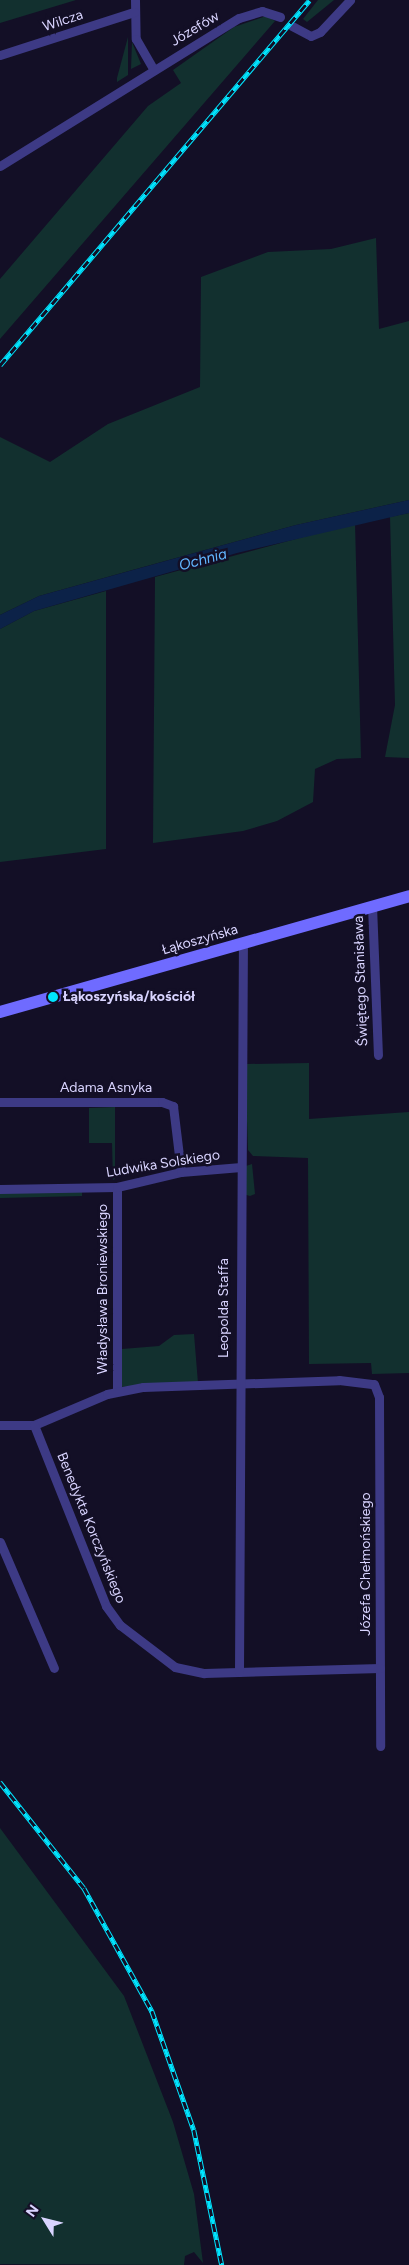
<!DOCTYPE html>
<meta charset="utf-8">
<style>
body{margin:0}
#map{position:relative;width:409px;height:2265px;overflow:hidden;background:#130f26;font-family:Figtree,sans-serif}
div>[style]{position:absolute}
.green>*{inset:0;background:#12302f}
.water>*{inset:0;background:#0c2248}
.street>*{height:9px;margin:-4.5px;padding:0 4.5px;transform-origin:4.5px;border-radius:4.5px;background:#3d3a85}
.secondary>*{height:12px;margin:-6px;padding:0 6px;transform-origin:6px;border-radius:6px;background:#6f6bff}
.rail>*{height:4.5px;margin-top:-2.25px;transform-origin:0;background:repeating-linear-gradient(90deg,#130f26 0 8px,#00e5ff 0 16px);box-sizing:border-box;border-block:1px solid #00e5ff}
.dots>*{width:14px;height:14px;translate:-50% -50%;box-sizing:border-box;border:2px solid #130f26;border-radius:50%}
span{translate:-50% -50%;white-space:nowrap;text-align:center;line-height:1.15;-webkit-text-stroke:5px #130f26;paint-order:stroke}
.street-label{font-size:14px;color:#d9d4ff}
.poi-label{font-size:14px;color:#d9d4ff;font-weight:700}
.left{translate:0 -50%;text-align:left}
.water-label{font-size:15px;color:#62b6ff;font-style:italic}
.north{position:absolute;left:20px;top:2195px;width:50px;height:50px;-webkit-text-stroke:4px #130f26;paint-order:stroke;rotate:306deg;font-size:14px;font-weight:700;line-height:20px;text-align:center;color:#d9d4ff}
.north::after{content:'';display:block;margin:auto;width:18px;height:22px;background:#d9d4ff;clip-path:polygon(50% 0,100% 100%,50% 72%,0 100%)}
</style>
<div id="map">
<div class="green">
<div style="clip-path:polygon(0 0,76px 0,0 23px)"></div>
<div style="clip-path:polygon(318px 0,334px 0,307px 22px,303px 19px)"></div>
<div style="clip-path:polygon(266px 16px,275px 21px,0 339px,0 279px,148px 106px,181px 83px,173px 70px,234px 27px)"></div>
<div style="clip-path:polygon(128px 37px,128px 75px,117px 82px,117px 78px)"></div>
<div style="clip-path:polygon(132px 42px,141px 64px,131px 69px)"></div>
<div style="clip-path:polygon(376px 238px,379px 329px,409px 321px,409px 500px,296px 525px,136px 569px,39px 596px,0 615px,0 437px,50px 462px,108px 424px,200px 387px,201px 277px,268px 252px,331px 249px)"></div>
<div style="clip-path:polygon(409px 513px,409px 758px,385px 757px,395px 705px,390px 517px)"></div>
<div style="clip-path:polygon(355px 523px,361px 758px,337px 759px,315px 769px,313px 802px,277px 821px,243px 831px,153px 843px,155px 577px)"></div>
<div style="clip-path:polygon(106px 591px,106px 849px,0 862px,0 629px,34px 611px)"></div>
<div style="clip-path:polygon(309px 1063px,309px 1119px,409px 1112px,409px 1373px,372px 1374px,371px 1363px,309px 1364px,308px 1158px,253px 1156px,248px 1150px,247px 1121px,247px 1064px)"></div>
<div style="clip-path:polygon(115px 1107px,115px 1179px,113px 1180px,112px 1143px,89px 1143px,89px 1108px)"></div>
<div style="clip-path:polygon(252px 1164px,255px 1194px,250px 1196px,243px 1194px,246px 1166px)"></div>
<div style="clip-path:polygon(82px 1191px,82px 1196px,0 1198px,0 1192px)"></div>
<div style="clip-path:polygon(194px 1334px,198px 1383px,120px 1387px,122px 1349px,159px 1346px,174px 1335px)"></div>
<div style="clip-path:polygon(0 1828px,124px 1996px,173px 2122px,194px 2194px,203px 2263px,194px 2252px,185px 2256px,184px 2265px,0 2264px)"></div>
</div>
<div class="water">
<div style="clip-path:polygon(409px 500px,409px 513px,237px 553px,34px 611px,0 629px,0 615px,39px 596px,296px 525px)"></div>
</div>
<div class="street">
<div style="left:135px;top:0;width:39px;rotate:89deg"></div>
<div style="left:136px;top:39px;width:36px;rotate:60deg"></div>
<div style="left:292px;top:26px;width:21px;rotate:28deg"></div>
<div style="left:311px;top:36px;width:10px;rotate:-24deg"></div>
<div style="left:320px;top:32px;width:44px;rotate:-46.8deg"></div>
<div style="left:0;top:55px;width:141px;rotate:-17.8deg"></div>
<div style="left:0;top:166px;width:281px;rotate:-31.8deg"></div>
<div style="left:239px;top:18px;width:24px;rotate:-17deg"></div>
<div style="left:262px;top:11px;width:19px;rotate:18deg"></div>
<div style="left:372px;top:906px;width:149px;rotate:87.7deg"></div>
<div style="left:0;top:1102px;width:162px"></div>
<div style="left:162px;top:1102px;width:12px;rotate:20deg"></div>
<div style="left:173px;top:1106px;width:66px;rotate:83.1deg"></div>
<div style="left:117px;top:1187px;width:204px;rotate:90deg"></div>
<div style="left:0;top:1189px;width:117px;rotate:-1deg"></div>
<div style="left:117px;top:1187px;width:66px;rotate:-13.2deg"></div>
<div style="left:181px;top:1172px;width:60px;rotate:-4.8deg"></div>
<div style="left:0;top:1425px;width:34px"></div>
<div style="left:34px;top:1425px;width:79px;rotate:-23deg"></div>
<div style="left:107px;top:1394px;width:37px;rotate:-11deg"></div>
<div style="left:143px;top:1387px;width:196px;rotate:-2deg"></div>
<div style="left:339px;top:1380px;width:35px;rotate:7deg"></div>
<div style="left:374px;top:1384px;width:14px;rotate:69deg"></div>
<div style="left:379px;top:1397px;width:349px;rotate:89.8deg"></div>
<div style="left:34px;top:1425px;width:195px;rotate:68.3deg"></div>
<div style="left:106px;top:1606px;width:24px;rotate:54deg"></div>
<div style="left:120px;top:1625px;width:69px;rotate:37.4deg"></div>
<div style="left:175px;top:1667px;width:30px;rotate:12deg"></div>
<div style="left:204px;top:1673px;width:176px;rotate:-1.6deg"></div>
<div style="left:0;top:1542px;width:137px;rotate:66.8deg"></div>
<div style="left:239px;top:1672px;width:729px;rotate:-89.69deg"></div>
</div>
<div class="secondary">
<div style="left:0;top:1012px;width:425px;rotate:-15.8deg"></div>
</div>
<div class="rail">
<div style="left:0;top:365px;width:478px;rotate:-49.7deg"></div>
<div style="left:0;top:1782px;width:135px;rotate:51.6deg"></div>
<div style="left:84px;top:1888px;width:141px;rotate:61.1deg"></div>
<div style="left:152px;top:2011px;width:126px;rotate:70.6deg"></div>
<div style="left:194px;top:2130px;width:138px;rotate:78.3deg"></div>
</div>
<div class="dots">
<div style="left:53px;top:997px;background:#00e5ff"></div>
</div>
<div class="street-label">
<span style="left:63px;top:21px;rotate:-18deg">Wilcza</span>
<span style="left:195px;top:29px;rotate:-31deg">Józefów</span>
<span style="left:200px;top:940px;rotate:-16deg">Łąkoszyńska</span>
<span style="left:361px;top:981px;rotate:-92deg">Świętego Stanisława</span>
<span style="left:106px;top:1088px">Adama Asnyka</span>
<span style="left:163px;top:1164px;rotate:-9deg">Ludwika Solskiego</span>
<span style="left:103px;top:1289px;rotate:-90deg">Władysława Broniewskiego</span>
<span style="left:224px;top:1308px;rotate:-90deg">Leopolda Staffa</span>
<span style="left:91px;top:1528px;rotate:68deg">Benedykta Korczyńskiego</span>
<span style="left:366px;top:1564px;rotate:-90deg">Józefa Chełmońskiego</span>
</div>
<div class="poi-label">
<span class="left" style="left:63px;top:997px">Łąkoszyńska/kościół</span>
</div>
<div class="water-label">
<span style="left:203px;top:560px;rotate:-15deg">Ochnia</span>
</div>
<div class="north">N</div>
</div>
